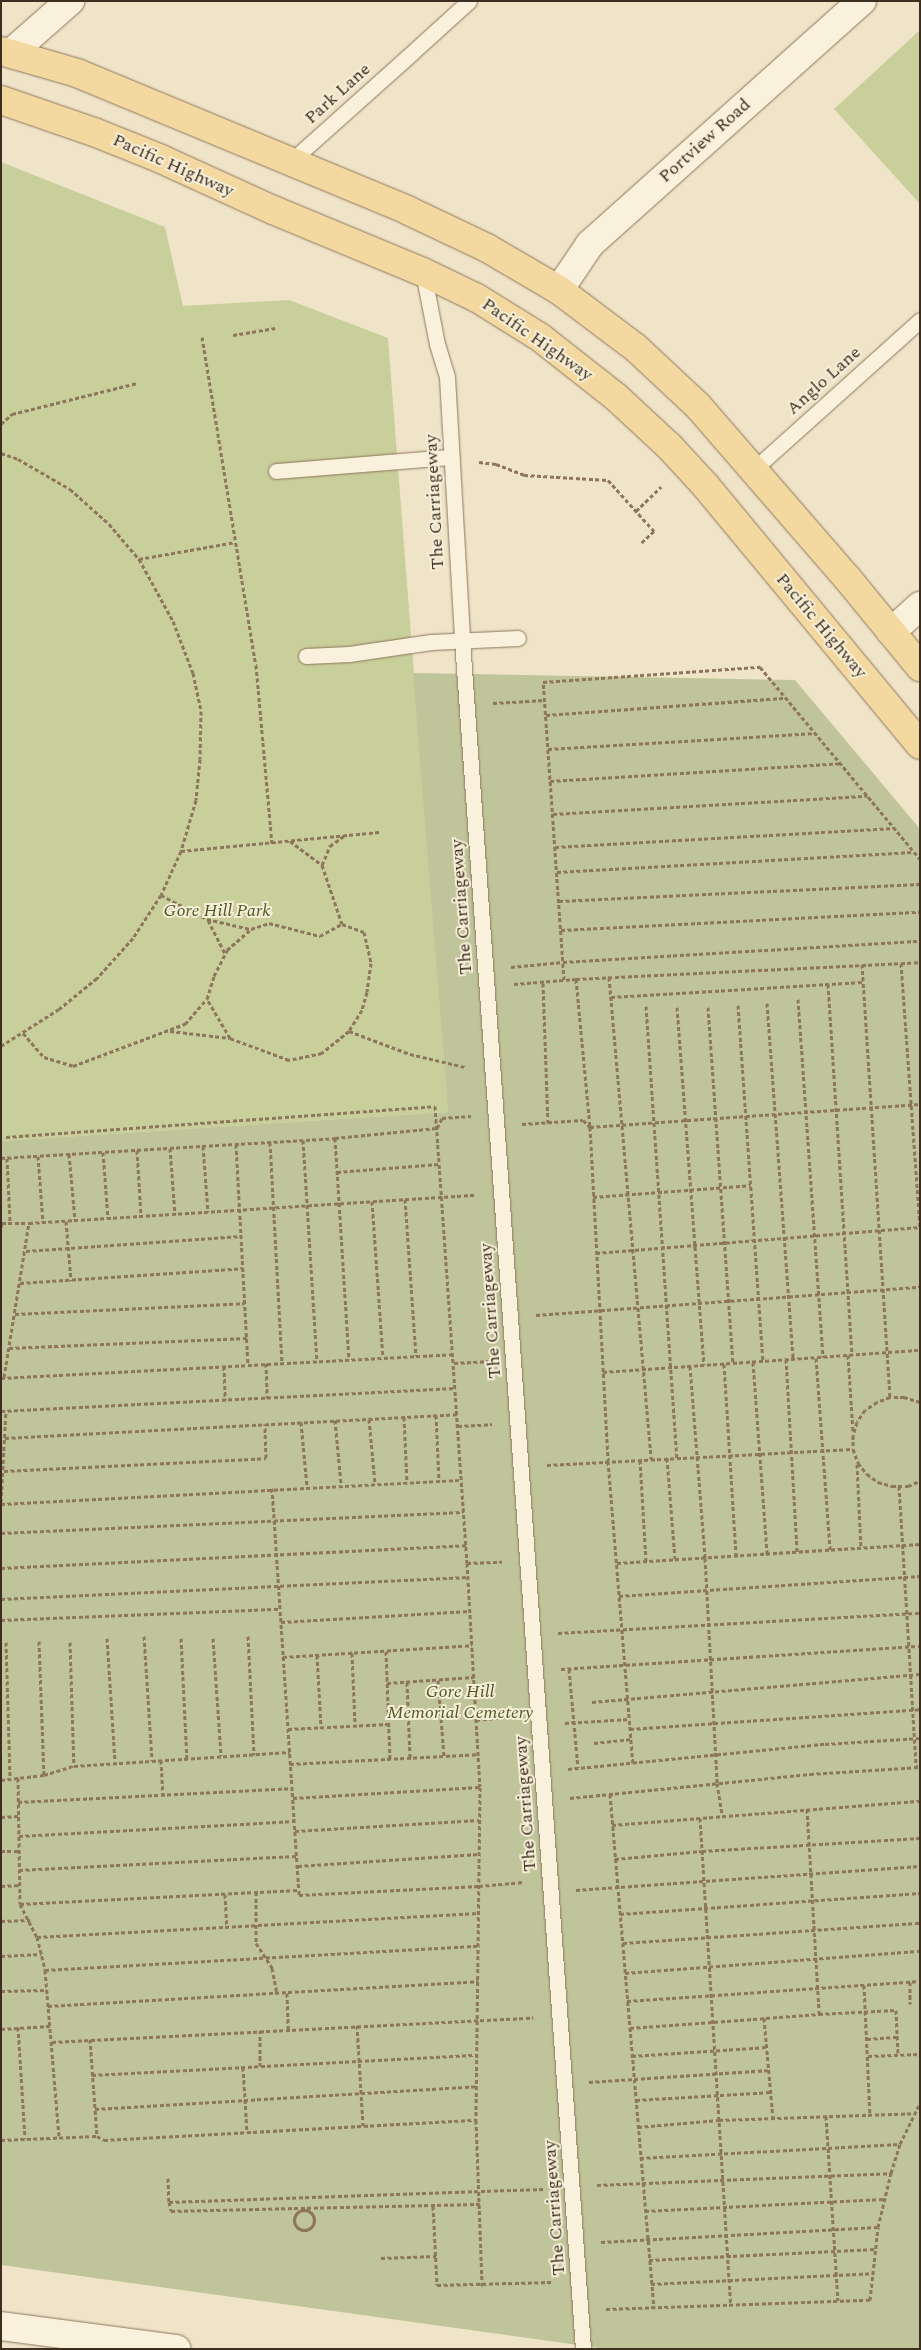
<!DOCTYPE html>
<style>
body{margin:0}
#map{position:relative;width:921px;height:2350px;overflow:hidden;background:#f0e4c8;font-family:Spectral,serif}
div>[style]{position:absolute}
.green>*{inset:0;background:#c9cf9b}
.cemetery>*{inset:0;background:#bfc49a}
.path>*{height:3px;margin-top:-1.5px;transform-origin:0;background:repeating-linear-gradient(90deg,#8d765c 0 4px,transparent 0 6.5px)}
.path>.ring{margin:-1.5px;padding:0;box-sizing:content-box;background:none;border:3px solid #8d765c;border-radius:50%}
.roads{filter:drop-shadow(0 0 1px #8d765c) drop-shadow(0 0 1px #8d765c)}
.lane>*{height:15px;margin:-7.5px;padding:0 7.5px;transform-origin:7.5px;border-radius:7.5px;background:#faf1dc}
.street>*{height:28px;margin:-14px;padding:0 14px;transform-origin:14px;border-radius:14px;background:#faf1dc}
.primary>*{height:28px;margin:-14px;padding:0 14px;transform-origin:14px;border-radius:14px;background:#f3d9a0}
span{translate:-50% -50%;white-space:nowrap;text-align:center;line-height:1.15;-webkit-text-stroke:4px #f7eed8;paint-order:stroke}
.street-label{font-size:18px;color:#3d2e20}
.park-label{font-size:18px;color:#4d5a26;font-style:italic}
.frame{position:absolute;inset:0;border:2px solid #3d2e20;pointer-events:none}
</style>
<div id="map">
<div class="green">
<div style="clip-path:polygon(920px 30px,920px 204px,834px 109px)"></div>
<div style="clip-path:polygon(1px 162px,165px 227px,183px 306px,289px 300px,388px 338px,448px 1112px,1px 1141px)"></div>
</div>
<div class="cemetery">
<div style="clip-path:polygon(413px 673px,795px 680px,920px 829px,920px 2349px,607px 2349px,1px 2265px,1px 1141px,448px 1112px)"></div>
</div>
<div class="path">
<div style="left:233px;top:335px;width:43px;rotate:-9.5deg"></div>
<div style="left:202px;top:337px;width:332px;rotate:80.7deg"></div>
<div style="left:256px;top:665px;width:179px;rotate:84.9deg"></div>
<div style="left:1px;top:424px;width:15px;rotate:-42deg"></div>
<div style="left:12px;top:414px;width:129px;rotate:-13.9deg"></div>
<div style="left:1px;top:453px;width:18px;rotate:19deg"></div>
<div style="left:18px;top:459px;width:60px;rotate:30deg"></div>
<div style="left:70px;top:489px;width:52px;rotate:41.9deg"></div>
<div style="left:109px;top:524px;width:46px;rotate:49.4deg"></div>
<div style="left:139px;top:559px;width:71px;rotate:61.3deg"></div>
<div style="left:173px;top:621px;width:56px;rotate:69deg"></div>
<div style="left:193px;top:673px;width:39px;rotate:78deg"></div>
<div style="left:201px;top:711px;width:48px;rotate:91.2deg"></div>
<div style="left:200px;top:759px;width:41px;rotate:95.6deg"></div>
<div style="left:196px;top:800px;width:53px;rotate:106.4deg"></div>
<div style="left:181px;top:851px;width:48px;rotate:114.4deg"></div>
<div style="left:161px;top:895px;width:51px;rotate:123.1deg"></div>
<div style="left:133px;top:938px;width:54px;rotate:132deg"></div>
<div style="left:97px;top:978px;width:49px;rotate:140.8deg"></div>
<div style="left:59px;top:1009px;width:69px;rotate:147.5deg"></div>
<div style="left:479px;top:462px;width:17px;rotate:7deg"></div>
<div style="left:496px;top:464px;width:30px;rotate:21deg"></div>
<div style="left:524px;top:475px;width:84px;rotate:3.4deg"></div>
<div style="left:608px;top:480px;width:69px;rotate:48deg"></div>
<div style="left:654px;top:531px;width:18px;rotate:137deg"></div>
<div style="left:636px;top:511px;width:35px;rotate:-44deg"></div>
<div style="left:139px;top:559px;width:97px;rotate:-10deg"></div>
<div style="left:493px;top:703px;width:52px;rotate:-3.3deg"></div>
<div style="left:546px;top:715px;width:241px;rotate:-4.1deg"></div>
<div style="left:548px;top:749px;width:268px;rotate:-3.4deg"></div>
<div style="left:550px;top:781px;width:292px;rotate:-3.5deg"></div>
<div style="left:553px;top:814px;width:315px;rotate:-3.3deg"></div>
<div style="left:290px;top:841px;width:40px;rotate:37deg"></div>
<div style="left:322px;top:865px;width:62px;rotate:71.3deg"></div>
<div style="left:555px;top:847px;width:340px;rotate:-3.2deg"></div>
<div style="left:181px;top:851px;width:199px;rotate:-5.5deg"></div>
<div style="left:322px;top:865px;width:21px;rotate:-67deg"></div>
<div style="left:330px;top:846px;width:17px;rotate:-36deg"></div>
<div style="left:557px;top:872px;width:357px;rotate:-3.2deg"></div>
<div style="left:161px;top:895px;width:52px;rotate:27.6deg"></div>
<div style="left:207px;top:919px;width:44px;rotate:13.1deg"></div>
<div style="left:559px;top:901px;width:361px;rotate:-2.7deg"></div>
<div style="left:208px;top:920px;width:37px;rotate:63deg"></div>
<div style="left:269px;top:923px;width:53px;rotate:14.3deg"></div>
<div style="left:320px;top:936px;width:25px;rotate:-29deg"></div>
<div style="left:342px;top:924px;width:23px;rotate:20deg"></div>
<div style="left:364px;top:932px;width:32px;rotate:77deg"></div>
<div style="left:371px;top:963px;width:29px;rotate:98deg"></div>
<div style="left:367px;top:992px;width:19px;rotate:106deg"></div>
<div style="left:362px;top:1010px;width:25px;rotate:122deg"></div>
<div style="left:349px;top:1031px;width:35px;rotate:141deg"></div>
<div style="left:322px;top:1053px;width:34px;rotate:168deg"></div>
<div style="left:289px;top:1060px;width:63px;rotate:-159.6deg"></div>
<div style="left:230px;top:1038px;width:45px;rotate:-120.5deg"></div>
<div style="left:207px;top:999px;width:24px;rotate:-73deg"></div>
<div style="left:214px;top:976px;width:29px;rotate:-63deg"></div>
<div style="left:227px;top:950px;width:32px;rotate:-41deg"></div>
<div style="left:251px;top:929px;width:19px;rotate:-18deg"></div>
<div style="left:561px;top:930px;width:359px;rotate:-2.9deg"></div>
<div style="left:901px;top:963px;width:266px;rotate:85.9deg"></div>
<div style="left:862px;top:964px;width:434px;rotate:86.3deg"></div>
<div style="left:511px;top:967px;width:52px;rotate:-5.5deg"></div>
<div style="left:563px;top:962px;width:358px;rotate:-3.4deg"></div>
<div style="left:609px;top:977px;width:484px;rotate:85deg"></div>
<div style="left:576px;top:979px;width:149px;rotate:84.6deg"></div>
<div style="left:590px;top:1127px;width:334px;rotate:86.9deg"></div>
<div style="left:608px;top:1461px;width:303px;rotate:85.3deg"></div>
<div style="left:564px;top:980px;width:299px;rotate:-94deg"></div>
<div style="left:543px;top:682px;width:218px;rotate:-4deg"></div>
<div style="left:760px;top:667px;width:250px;rotate:50.2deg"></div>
<div style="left:543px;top:983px;width:140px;rotate:88deg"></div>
<div style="left:514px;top:984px;width:62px;rotate:-4.6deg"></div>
<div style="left:576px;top:979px;width:344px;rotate:-2.8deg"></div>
<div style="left:828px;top:984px;width:372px;rotate:86.3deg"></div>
<div style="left:611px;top:997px;width:252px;rotate:-3.4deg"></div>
<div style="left:798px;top:999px;width:359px;rotate:86deg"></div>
<div style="left:767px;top:1003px;width:357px;rotate:85.8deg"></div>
<div style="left:738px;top:1005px;width:357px;rotate:86deg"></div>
<div style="left:646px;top:1006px;width:453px;rotate:86.1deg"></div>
<div style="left:677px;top:1007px;width:359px;rotate:85.7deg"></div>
<div style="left:708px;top:1007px;width:357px;rotate:86deg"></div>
<div style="left:170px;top:1031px;width:60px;rotate:6.7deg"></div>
<div style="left:349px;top:1031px;width:65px;rotate:20.7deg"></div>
<div style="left:410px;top:1054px;width:57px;rotate:13.3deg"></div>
<div style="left:23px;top:1033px;width:32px;rotate:49deg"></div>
<div style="left:44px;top:1057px;width:30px;rotate:17deg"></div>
<div style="left:73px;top:1066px;width:120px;rotate:-20.6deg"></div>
<div style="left:185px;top:1024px;width:33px;rotate:-49deg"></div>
<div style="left:522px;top:1124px;width:61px;rotate:-3.8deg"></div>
<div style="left:583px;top:1120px;width:10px;rotate:45deg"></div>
<div style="left:590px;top:1127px;width:331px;rotate:-4deg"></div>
<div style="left:6px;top:1137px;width:430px;rotate:-4.1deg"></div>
<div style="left:435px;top:1106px;width:458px;rotate:86deg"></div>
<div style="left:467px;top:1563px;width:224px;rotate:86.7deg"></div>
<div style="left:480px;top:1787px;width:333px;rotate:90.7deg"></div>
<div style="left:476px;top:2120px;width:166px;rotate:87.9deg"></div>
<div style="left:335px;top:1138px;width:221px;rotate:86.4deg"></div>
<div style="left:303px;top:1140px;width:221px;rotate:86.4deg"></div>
<div style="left:270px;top:1142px;width:220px;rotate:86.9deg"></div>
<div style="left:236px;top:1144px;width:220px;rotate:86.9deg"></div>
<div style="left:203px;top:1146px;width:66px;rotate:85.7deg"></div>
<div style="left:170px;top:1148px;width:66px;rotate:85.7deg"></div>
<div style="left:137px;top:1150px;width:66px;rotate:86.5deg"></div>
<div style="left:103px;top:1152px;width:66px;rotate:85.7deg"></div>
<div style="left:69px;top:1154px;width:66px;rotate:84.8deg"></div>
<div style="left:38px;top:1156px;width:66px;rotate:85.7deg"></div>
<div style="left:1px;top:1158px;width:335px;rotate:-3.4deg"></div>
<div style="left:335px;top:1138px;width:102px;rotate:-5.6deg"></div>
<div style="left:437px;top:1128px;width:11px;rotate:-63deg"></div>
<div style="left:442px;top:1118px;width:29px;rotate:-4deg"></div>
<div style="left:7px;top:1158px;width:64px;rotate:87.3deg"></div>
<div style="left:337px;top:1172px;width:102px;rotate:-4.5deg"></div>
<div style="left:593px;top:1197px;width:158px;rotate:-4.3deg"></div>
<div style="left:405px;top:1199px;width:157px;rotate:86deg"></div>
<div style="left:372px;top:1201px;width:156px;rotate:86deg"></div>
<div style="left:66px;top:1221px;width:60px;rotate:85.2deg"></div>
<div style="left:1px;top:1227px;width:4px;rotate:-76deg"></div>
<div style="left:2px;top:1223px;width:27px"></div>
<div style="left:29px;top:1223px;width:448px;rotate:-3.6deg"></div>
<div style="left:26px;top:1251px;width:216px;rotate:-4deg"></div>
<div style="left:596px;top:1253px;width:325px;rotate:-4.6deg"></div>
<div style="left:20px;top:1283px;width:224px;rotate:-3.8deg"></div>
<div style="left:15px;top:1314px;width:230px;rotate:-2.7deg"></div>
<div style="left:536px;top:1315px;width:385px;rotate:-4.2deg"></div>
<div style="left:9px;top:1348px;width:238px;rotate:-2.4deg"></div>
<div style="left:848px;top:1355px;width:77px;rotate:86.3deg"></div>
<div style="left:816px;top:1358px;width:192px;rotate:85.8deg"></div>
<div style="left:786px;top:1359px;width:193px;rotate:86.7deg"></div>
<div style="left:753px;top:1362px;width:193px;rotate:85.8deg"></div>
<div style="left:266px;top:1363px;width:35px;rotate:88deg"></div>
<div style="left:454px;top:1363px;width:34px;rotate:-3deg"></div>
<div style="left:724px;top:1364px;width:191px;rotate:86.4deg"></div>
<div style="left:224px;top:1366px;width:34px;rotate:88deg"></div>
<div style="left:690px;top:1366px;width:193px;rotate:85.5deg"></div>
<div style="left:705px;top:1558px;width:225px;rotate:86.9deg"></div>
<div style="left:717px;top:1783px;width:33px;rotate:81deg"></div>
<div style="left:603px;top:1372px;width:318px;rotate:-4deg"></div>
<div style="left:4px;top:1377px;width:156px;rotate:-80.8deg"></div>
<div style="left:1px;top:1378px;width:453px;rotate:-3deg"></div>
<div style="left:920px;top:1402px;width:17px;rotate:-163deg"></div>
<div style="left:904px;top:1397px;width:14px;rotate:180deg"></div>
<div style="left:890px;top:1397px;width:14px;rotate:159deg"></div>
<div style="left:877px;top:1402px;width:14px;rotate:146deg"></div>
<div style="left:865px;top:1410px;width:14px;rotate:124deg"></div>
<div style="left:857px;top:1422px;width:14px;rotate:107deg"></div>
<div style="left:853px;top:1435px;width:14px;rotate:90deg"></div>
<div style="left:853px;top:1449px;width:15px;rotate:70deg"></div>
<div style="left:858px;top:1463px;width:14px;rotate:51deg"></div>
<div style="left:867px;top:1474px;width:14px;rotate:36deg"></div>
<div style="left:878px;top:1482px;width:15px;rotate:16deg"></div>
<div style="left:892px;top:1486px;width:16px"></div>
<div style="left:908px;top:1486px;width:13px;rotate:-23deg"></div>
<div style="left:1px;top:1411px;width:455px;rotate:-2.9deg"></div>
<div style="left:436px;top:1415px;width:65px;rotate:87.4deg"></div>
<div style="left:404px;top:1417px;width:65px;rotate:87.4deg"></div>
<div style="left:369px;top:1419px;width:65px;rotate:84.7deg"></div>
<div style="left:335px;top:1420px;width:64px;rotate:84.6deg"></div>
<div style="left:301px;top:1422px;width:65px;rotate:84.7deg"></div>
<div style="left:458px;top:1426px;width:34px;rotate:-3deg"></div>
<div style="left:5px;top:1438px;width:453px;rotate:-3deg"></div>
<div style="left:667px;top:1458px;width:101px;rotate:85.5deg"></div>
<div style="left:640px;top:1460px;width:101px;rotate:86.6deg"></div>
<div style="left:857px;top:1464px;width:84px;rotate:87.3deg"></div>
<div style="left:547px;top:1465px;width:306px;rotate:-3deg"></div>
<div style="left:4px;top:1471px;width:262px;rotate:-2.8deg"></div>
<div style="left:266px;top:1458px;width:34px;rotate:-92deg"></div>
<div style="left:899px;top:1486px;width:282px;rotate:86.5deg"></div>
<div style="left:272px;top:1488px;width:403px;rotate:86.2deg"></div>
<div style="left:1px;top:1502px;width:91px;rotate:-86.9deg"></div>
<div style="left:1px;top:1504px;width:461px;rotate:-3deg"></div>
<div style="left:1px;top:1533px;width:462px;rotate:-2.6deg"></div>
<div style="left:467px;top:1563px;width:35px;rotate:-2deg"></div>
<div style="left:617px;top:1563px;width:304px;rotate:-3.6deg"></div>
<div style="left:1px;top:1568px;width:466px;rotate:-2.8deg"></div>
<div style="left:619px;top:1596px;width:302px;rotate:-3.8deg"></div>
<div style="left:1px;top:1599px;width:468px;rotate:-2.7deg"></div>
<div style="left:1px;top:1620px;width:279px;rotate:-2.3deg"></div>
<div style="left:281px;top:1622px;width:189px;rotate:-3.3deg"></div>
<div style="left:558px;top:1633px;width:363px;rotate:-3.2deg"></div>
<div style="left:144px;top:1636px;width:125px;rotate:86.3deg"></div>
<div style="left:248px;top:1636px;width:119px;rotate:87.1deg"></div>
<div style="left:107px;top:1638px;width:124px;rotate:86.3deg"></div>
<div style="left:181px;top:1638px;width:121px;rotate:87.2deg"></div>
<div style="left:213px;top:1638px;width:118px;rotate:86.1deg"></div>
<div style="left:39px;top:1641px;width:134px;rotate:87.9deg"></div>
<div style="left:6px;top:1642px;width:137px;rotate:88.3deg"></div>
<div style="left:70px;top:1642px;width:124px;rotate:88.2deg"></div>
<div style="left:386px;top:1651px;width:108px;rotate:87.9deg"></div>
<div style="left:352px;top:1653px;width:73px;rotate:87.6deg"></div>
<div style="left:317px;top:1655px;width:72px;rotate:86.8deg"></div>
<div style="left:283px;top:1657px;width:189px;rotate:-3.6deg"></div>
<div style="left:561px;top:1669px;width:360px;rotate:-3.7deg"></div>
<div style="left:569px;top:1669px;width:99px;rotate:84.8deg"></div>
<div style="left:438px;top:1680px;width:76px;rotate:85.5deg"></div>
<div style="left:407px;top:1682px;width:76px;rotate:87.7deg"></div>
<div style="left:387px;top:1683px;width:87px;rotate:-3.9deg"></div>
<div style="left:592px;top:1702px;width:329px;rotate:-4.9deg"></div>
<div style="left:476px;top:1720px;width:37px;rotate:-6deg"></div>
<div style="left:565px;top:1723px;width:65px;rotate:-3.5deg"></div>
<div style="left:288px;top:1729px;width:101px;rotate:-2.8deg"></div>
<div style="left:630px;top:1729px;width:291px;rotate:-3.9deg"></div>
<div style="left:594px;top:1743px;width:37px;rotate:-6deg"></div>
<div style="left:161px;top:1760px;width:34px;rotate:87deg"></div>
<div style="left:290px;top:1764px;width:188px;rotate:-3deg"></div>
<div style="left:568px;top:1769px;width:258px;rotate:-5.6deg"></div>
<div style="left:825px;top:1744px;width:95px;rotate:-3.6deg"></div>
<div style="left:18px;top:1778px;width:126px;rotate:89.1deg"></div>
<div style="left:20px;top:1904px;width:37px;rotate:63deg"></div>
<div style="left:37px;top:1937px;width:34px;rotate:76deg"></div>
<div style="left:45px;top:1970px;width:169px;rotate:85.2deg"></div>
<div style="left:1px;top:1780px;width:43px;rotate:-6.6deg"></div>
<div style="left:44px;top:1775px;width:31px;rotate:-17deg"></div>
<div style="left:74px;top:1766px;width:216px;rotate:-3.7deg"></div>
<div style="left:610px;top:1794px;width:516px;rotate:85.11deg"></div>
<div style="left:293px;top:1798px;width:187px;rotate:-3.4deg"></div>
<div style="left:570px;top:1798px;width:241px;rotate:-5.7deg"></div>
<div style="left:810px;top:1774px;width:110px;rotate:-3.6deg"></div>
<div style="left:18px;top:1802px;width:274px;rotate:-2.9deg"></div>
<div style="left:807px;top:1809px;width:205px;rotate:86.6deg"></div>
<div style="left:1px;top:1817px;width:18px;rotate:-3deg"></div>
<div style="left:700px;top:1818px;width:488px;rotate:86.4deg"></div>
<div style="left:612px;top:1825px;width:309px;rotate:-4.5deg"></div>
<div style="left:295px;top:1831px;width:184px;rotate:-3.4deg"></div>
<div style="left:19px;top:1836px;width:276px;rotate:-3.1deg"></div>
<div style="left:1px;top:1851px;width:18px"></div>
<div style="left:615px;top:1859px;width:87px;rotate:-5.3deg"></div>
<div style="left:702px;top:1851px;width:218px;rotate:-3.4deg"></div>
<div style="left:298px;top:1866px;width:181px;rotate:-3.8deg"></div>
<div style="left:19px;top:1870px;width:278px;rotate:-2.9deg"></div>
<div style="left:1px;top:1886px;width:19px;rotate:-3deg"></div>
<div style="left:576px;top:1890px;width:345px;rotate:-4deg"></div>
<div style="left:256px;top:1892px;width:51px;rotate:90deg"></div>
<div style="left:256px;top:1943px;width:30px;rotate:57deg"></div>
<div style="left:272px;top:1968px;width:25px;rotate:79deg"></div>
<div style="left:225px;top:1894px;width:33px;rotate:87deg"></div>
<div style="left:20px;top:1904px;width:279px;rotate:-2.9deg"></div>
<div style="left:299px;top:1890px;width:5px;rotate:90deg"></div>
<div style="left:299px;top:1895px;width:180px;rotate:-2.9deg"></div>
<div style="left:479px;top:1886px;width:45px;rotate:-5.1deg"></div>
<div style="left:620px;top:1914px;width:301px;rotate:-4deg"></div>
<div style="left:1px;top:1921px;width:29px;rotate:-2deg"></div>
<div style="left:37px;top:1937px;width:442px;rotate:-3.1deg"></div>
<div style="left:623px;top:1943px;width:298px;rotate:-3.9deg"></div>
<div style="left:1px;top:1956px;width:40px;rotate:-2.9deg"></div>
<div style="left:45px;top:1970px;width:434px;rotate:-3.2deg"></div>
<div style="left:625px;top:1973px;width:296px;rotate:-4.3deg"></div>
<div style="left:910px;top:1982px;width:22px;rotate:90deg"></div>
<div style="left:864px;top:1985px;width:130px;rotate:87.4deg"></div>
<div style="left:1px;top:1991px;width:46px;rotate:-1.2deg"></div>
<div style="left:287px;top:1993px;width:36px;rotate:88deg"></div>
<div style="left:627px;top:2001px;width:294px;rotate:-3.9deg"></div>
<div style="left:48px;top:2006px;width:431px;rotate:-3.3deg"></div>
<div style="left:764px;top:2018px;width:101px;rotate:84.9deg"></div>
<div style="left:357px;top:2025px;width:101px;rotate:86.6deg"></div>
<div style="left:18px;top:2027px;width:112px;rotate:86.4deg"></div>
<div style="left:630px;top:2028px;width:190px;rotate:-4.2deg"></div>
<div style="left:819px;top:2014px;width:77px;rotate:-3deg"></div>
<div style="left:896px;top:2010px;width:45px;rotate:87.5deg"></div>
<div style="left:1px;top:2029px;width:49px;rotate:-3.5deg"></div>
<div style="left:260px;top:2030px;width:36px;rotate:90deg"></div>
<div style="left:90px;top:2039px;width:97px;rotate:85.9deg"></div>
<div style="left:867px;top:2039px;width:31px;rotate:-4deg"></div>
<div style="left:52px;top:2042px;width:482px;rotate:-2.9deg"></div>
<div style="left:632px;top:2056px;width:134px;rotate:-3.8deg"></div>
<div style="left:868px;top:2056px;width:52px;rotate:-2.2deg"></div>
<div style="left:243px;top:2067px;width:65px;rotate:86.5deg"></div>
<div style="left:92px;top:2075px;width:386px;rotate:-3deg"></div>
<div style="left:589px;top:2082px;width:179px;rotate:-3.8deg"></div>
<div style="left:636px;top:2100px;width:134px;rotate:-3.4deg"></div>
<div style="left:95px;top:2109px;width:383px;rotate:-3.4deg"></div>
<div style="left:826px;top:2116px;width:185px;rotate:86.3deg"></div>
<div style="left:638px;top:2127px;width:81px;rotate:-4.9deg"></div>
<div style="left:719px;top:2120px;width:196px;rotate:-2deg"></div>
<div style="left:1px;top:2140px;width:96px;rotate:-2.4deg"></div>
<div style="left:97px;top:2136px;width:8px;rotate:30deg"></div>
<div style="left:104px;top:2140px;width:373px;rotate:-3.1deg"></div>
<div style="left:640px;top:2158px;width:260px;rotate:-3.1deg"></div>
<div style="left:168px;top:2178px;width:24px;rotate:88deg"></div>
<div style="left:169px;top:2202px;width:375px;rotate:-2deg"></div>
<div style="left:597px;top:2185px;width:294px;rotate:-2.3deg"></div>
<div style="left:169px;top:2202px;width:9px;rotate:77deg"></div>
<div style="left:171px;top:2211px;width:309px;rotate:-1.3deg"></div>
<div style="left:433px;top:2206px;width:79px;rotate:87.1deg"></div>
<div style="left:437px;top:2285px;width:114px;rotate:-1.5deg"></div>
<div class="ring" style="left:294px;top:2210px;width:17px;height:17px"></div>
<div style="left:645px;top:2211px;width:239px;rotate:-2.9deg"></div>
<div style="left:601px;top:2242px;width:277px;rotate:-3.1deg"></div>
<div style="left:381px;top:2258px;width:55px;rotate:-2.1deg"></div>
<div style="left:649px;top:2260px;width:227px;rotate:-2.8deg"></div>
<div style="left:651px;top:2284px;width:222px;rotate:-2.8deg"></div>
<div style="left:606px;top:2309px;width:264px;rotate:-2deg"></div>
<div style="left:870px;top:2300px;width:73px;rotate:-83.7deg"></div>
<div style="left:878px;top:2227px;width:56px;rotate:-76.5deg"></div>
<div style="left:891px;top:2173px;width:30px;rotate:-73deg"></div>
<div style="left:900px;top:2144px;width:46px;rotate:-64deg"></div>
</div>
<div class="roads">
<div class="lane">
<div style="left:415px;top:50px;width:73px;rotate:-42.2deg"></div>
<div style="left:290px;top:162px;width:164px;rotate:-41.8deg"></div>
<div style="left:423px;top:272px;width:73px;rotate:79deg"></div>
<div style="left:437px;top:344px;width:34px;rotate:73deg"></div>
<div style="left:447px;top:377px;width:263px;rotate:86.7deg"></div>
<div style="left:462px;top:640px;width:1713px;rotate:85.95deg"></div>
<div style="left:753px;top:470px;width:224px;rotate:-41.9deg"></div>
<div style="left:276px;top:471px;width:176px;rotate:-4.6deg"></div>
<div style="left:306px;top:656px;width:43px;rotate:-2.7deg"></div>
<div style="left:349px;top:654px;width:83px;rotate:-8.3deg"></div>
<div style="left:431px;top:642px;width:87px;rotate:-2.6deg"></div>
</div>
<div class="street">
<div style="left:11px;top:53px;width:79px;rotate:-41.4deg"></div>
<div style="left:559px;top:290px;width:55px;rotate:-56deg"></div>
<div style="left:590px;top:244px;width:365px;rotate:-41.8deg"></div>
<div style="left:891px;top:632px;width:39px;rotate:-42deg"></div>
<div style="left:1px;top:2326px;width:177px;rotate:7.5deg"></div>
</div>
<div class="primary">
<div style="left:1px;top:51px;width:79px;rotate:16.1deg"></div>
<div style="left:77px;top:73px;width:357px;rotate:22.5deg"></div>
<div style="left:407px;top:210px;width:89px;rotate:25.4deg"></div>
<div style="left:487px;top:248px;width:83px;rotate:30.3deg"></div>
<div style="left:559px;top:290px;width:96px;rotate:37deg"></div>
<div style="left:636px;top:348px;width:85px;rotate:43.1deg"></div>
<div style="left:698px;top:406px;width:229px;rotate:49.1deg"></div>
<div style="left:848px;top:579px;width:114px;rotate:50.7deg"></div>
<div style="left:1px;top:100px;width:98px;rotate:19deg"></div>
<div style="left:94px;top:132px;width:72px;rotate:21.9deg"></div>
<div style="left:161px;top:159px;width:123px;rotate:24.5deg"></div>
<div style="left:273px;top:210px;width:162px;rotate:22.5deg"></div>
<div style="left:423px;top:272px;width:60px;rotate:25.7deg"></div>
<div style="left:477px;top:298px;width:75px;rotate:32deg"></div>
<div style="left:541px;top:338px;width:95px;rotate:38.2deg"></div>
<div style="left:616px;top:397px;width:72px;rotate:42.8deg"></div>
<div style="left:669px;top:446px;width:53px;rotate:47.3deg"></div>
<div style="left:705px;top:485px;width:337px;rotate:50.4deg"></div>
</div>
</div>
<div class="street-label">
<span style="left:338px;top:94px;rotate:-42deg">Park Lane</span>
<span style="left:705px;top:141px;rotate:-42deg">Portview Road</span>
<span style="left:173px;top:166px;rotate:24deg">Pacific Highway</span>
<span style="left:537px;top:340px;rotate:35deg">Pacific Highway</span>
<span style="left:824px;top:381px;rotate:-42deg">Anglo Lane</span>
<span style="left:435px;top:502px;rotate:-93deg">The Carriageway</span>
<span style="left:821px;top:626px;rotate:50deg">Pacific Highway</span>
<span style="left:462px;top:907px;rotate:-94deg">The Carriageway</span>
<span style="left:491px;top:1311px;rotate:-94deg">The Carriageway</span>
<span style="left:526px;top:1804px;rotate:-94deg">The Carriageway</span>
<span style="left:555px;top:2208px;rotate:-94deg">The Carriageway</span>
</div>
<div class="park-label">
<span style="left:217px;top:911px">Gore Hill Park</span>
<span style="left:460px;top:1703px">Gore Hill<br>Memorial Cemetery</span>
</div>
<div class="frame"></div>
</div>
